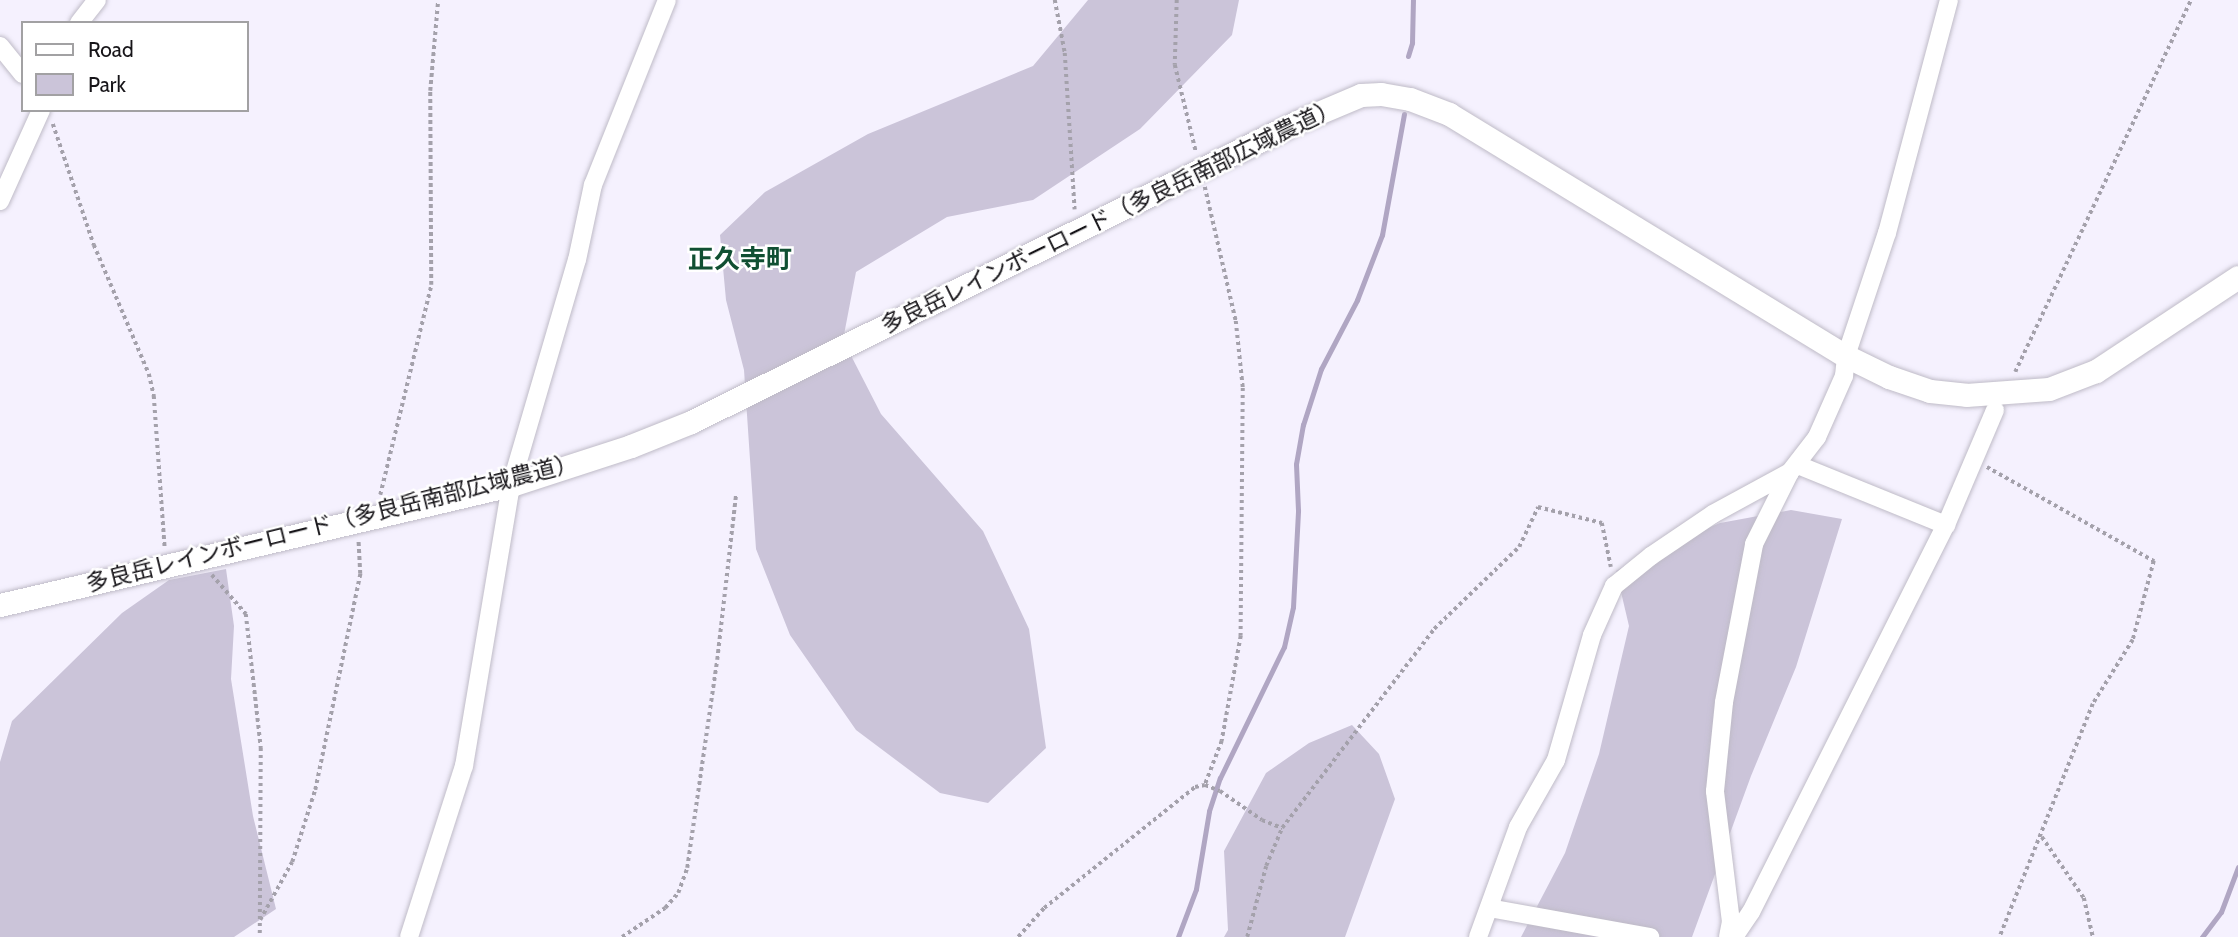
<!DOCTYPE html>
<meta charset="utf-8">
<style>
body{margin:0}
#map{position:relative;width:2238px;height:937px;overflow:hidden;background:#f5f1fe;font-family:Cabin,"Noto Sans JP",sans-serif}
div>[style]{position:absolute}
.green>*{inset:0;background:#cbc4d9}
.stream>*{height:5px;margin:-2.5px;padding:0 2.5px;transform-origin:2.5px;border-radius:2.5px;background:#b0a6c3}
.path>*{height:3.5px;margin-top:-1.75px;transform-origin:0;background:repeating-linear-gradient(90deg,#a4a1ab 0 3.5px,transparent 0 7px)}
.roads{filter:drop-shadow(0 0 2px #bfbbc7) drop-shadow(0 0 2px #bfbbc7)}
.minor>*{height:18px;margin:-9px;padding:0 9px;transform-origin:9px;border-radius:9px;background:#fff}
.tertiary>*{height:23px;margin:-11.5px;padding:0 11.5px;transform-origin:11.5px;border-radius:11.5px;background:#fff}
span{translate:-50% -50%;white-space:nowrap;text-align:center;line-height:1.15;-webkit-text-stroke:5px #fff;paint-order:stroke}
.street-label{font-size:23px;color:#171519}
.quarter-label{font-size:26px;color:#104f32;font-weight:700}
.legend{position:absolute;left:21px;top:21px;width:228px;height:91px;box-sizing:border-box;background:#fff;border:2px solid #a2a1a3;margin:0;padding:9px 12px;list-style:none;font-size:21px;color:#171519}
.legend li{display:flex;align-items:center;gap:14px;height:35px}
.legend b{width:35px;border:2px solid #a2a1a3}
</style>
<div id="map">
<div class="green">
<div style="clip-path:polygon(1088px 0,1239px 0,1232px 35px,1140px 129px,1033px 200px,947px 217px,856px 272px,843px 340px,881px 414px,983px 531px,1029px 629px,1046px 748px,988px 803px,940px 793px,856px 730px,790px 635px,756px 549px,744px 370px,726px 300px,720px 235px,765px 192px,868px 134px,1033px 66px)"></div>
<div style="clip-path:polygon(1791px 510px,1842px 519px,1796px 667px,1751px 776px,1692px 937px,1521px 937px,1565px 853px,1599px 754px,1629px 626px,1616px 571px,1645px 554px,1720px 523px)"></div>
<div style="clip-path:polygon(226px 569px,234px 626px,231px 679px,253px 816px,276px 909px,234px 937px,0 937px,0 762px,12px 721px,122px 613px,169px 580px)"></div>
<div style="clip-path:polygon(1352px 725px,1379px 754px,1395px 799px,1345px 937px,1224px 937px,1228px 930px,1224px 851px,1266px 773px,1309px 743px)"></div>
</div>
<div class="stream">
<div style="left:1408px;top:56px;width:14px;rotate:-73deg"></div>
<div style="left:1412px;top:43px;width:43px;rotate:-88.7deg"></div>
<div style="left:1178px;top:937px;width:51px;rotate:-69.4deg"></div>
<div style="left:1196px;top:889px;width:79px;rotate:-80.5deg"></div>
<div style="left:1209px;top:811px;width:35px;rotate:-72deg"></div>
<div style="left:1220px;top:778px;width:146px;rotate:-64deg"></div>
<div style="left:1284px;top:647px;width:41px;rotate:-77.3deg"></div>
<div style="left:1293px;top:607px;width:97px;rotate:-87deg"></div>
<div style="left:1298px;top:510px;width:46px;rotate:-92.5deg"></div>
<div style="left:1296px;top:464px;width:40px;rotate:-80deg"></div>
<div style="left:1303px;top:425px;width:59px;rotate:-72.2deg"></div>
<div style="left:1321px;top:369px;width:78px;rotate:-62.4deg"></div>
<div style="left:1357px;top:300px;width:70px;rotate:-69deg"></div>
<div style="left:1382px;top:235px;width:123px;rotate:-79.7deg"></div>
<div style="left:2202px;top:937px;width:31px;rotate:-53deg"></div>
<div style="left:2221px;top:912px;width:48px;rotate:-69.3deg"></div>
</div>
<div class="path">
<div style="left:1055px;top:0;width:54px;rotate:79.3deg"></div>
<div style="left:1065px;top:53px;width:157px;rotate:86.4deg"></div>
<div style="left:1177px;top:0;width:65px;rotate:91.8deg"></div>
<div style="left:1175px;top:65px;width:89px;rotate:76.4deg"></div>
<div style="left:53px;top:124px;width:128px;rotate:71.3deg"></div>
<div style="left:94px;top:245px;width:140px;rotate:66.9deg"></div>
<div style="left:149px;top:374px;width:23px;rotate:77deg"></div>
<div style="left:154px;top:396px;width:152px;rotate:85.9deg"></div>
<div style="left:1205px;top:187px;width:138px;rotate:77deg"></div>
<div style="left:1236px;top:321px;width:67px;rotate:84deg"></div>
<div style="left:1243px;top:388px;width:248px;rotate:90.5deg"></div>
<div style="left:1241px;top:636px;width:107px;rotate:100.3deg"></div>
<div style="left:1222px;top:741px;width:47px;rotate:111.1deg"></div>
<div style="left:2015px;top:372px;width:412px;rotate:-64.7deg"></div>
<div style="left:1987px;top:467px;width:192px;rotate:29.4deg"></div>
<div style="left:2154px;top:561px;width:82px;rotate:104.9deg"></div>
<div style="left:2133px;top:640px;width:75px;rotate:122deg"></div>
<div style="left:2093px;top:704px;width:251px;rotate:111.8deg"></div>
<div style="left:380px;top:495px;width:216px;rotate:-76.3deg"></div>
<div style="left:431px;top:285px;width:194px;rotate:-90.3deg"></div>
<div style="left:430px;top:91px;width:91px;rotate:-85deg"></div>
<div style="left:212px;top:575px;width:52px;rotate:48.9deg"></div>
<div style="left:246px;top:614px;width:135px;rotate:83.6deg"></div>
<div style="left:261px;top:748px;width:189px;rotate:90.3deg"></div>
<div style="left:2042px;top:837px;width:74px;rotate:55.5deg"></div>
<div style="left:2084px;top:898px;width:40px;rotate:77deg"></div>
<div style="left:260px;top:920px;width:66px;rotate:-61.1deg"></div>
<div style="left:292px;top:862px;width:76px;rotate:-72.3deg"></div>
<div style="left:315px;top:790px;width:221px;rotate:-78.2deg"></div>
<div style="left:360px;top:574px;width:34px;rotate:-93deg"></div>
<div style="left:622px;top:937px;width:52px;rotate:-34deg"></div>
<div style="left:665px;top:908px;width:20px;rotate:-49deg"></div>
<div style="left:678px;top:893px;width:27px;rotate:-70deg"></div>
<div style="left:687px;top:868px;width:210px;rotate:-81.8deg"></div>
<div style="left:717px;top:660px;width:167px;rotate:-83.5deg"></div>
<div style="left:1018px;top:937px;width:39px;rotate:-48deg"></div>
<div style="left:1044px;top:908px;width:193px;rotate:-38.7deg"></div>
<div style="left:1195px;top:787px;width:10px;rotate:-11deg"></div>
<div style="left:1205px;top:785px;width:16px;rotate:22deg"></div>
<div style="left:1220px;top:791px;width:51px;rotate:34.6deg"></div>
<div style="left:1262px;top:820px;width:22px;rotate:22deg"></div>
<div style="left:1247px;top:937px;width:73px;rotate:-75deg"></div>
<div style="left:1266px;top:866px;width:41px;rotate:-67.2deg"></div>
<div style="left:1282px;top:828px;width:250px;rotate:-52.6deg"></div>
<div style="left:1434px;top:629px;width:118px;rotate:-44deg"></div>
<div style="left:1519px;top:547px;width:44px;rotate:-64.6deg"></div>
<div style="left:1538px;top:507px;width:66px;rotate:14deg"></div>
<div style="left:1602px;top:523px;width:45px;rotate:78.4deg"></div>
</div>
<div class="roads">
<div class="minor">
<div style="left:79px;top:23px;width:29px;rotate:-52deg"></div>
<div style="left:0;top:46px;width:36px;rotate:51deg"></div>
<div style="left:0;top:201px;width:100px;rotate:-65.7deg"></div>
<div style="left:1798px;top:465px;width:160px;rotate:22.1deg"></div>
<div style="left:1489px;top:908px;width:164px;rotate:10.2deg"></div>
<div style="left:409px;top:937px;width:180px;rotate:-72.2deg"></div>
<div style="left:464px;top:766px;width:285px;rotate:-80.5deg"></div>
<div style="left:511px;top:485px;width:234px;rotate:-73.7deg"></div>
<div style="left:577px;top:260px;width:77px;rotate:-78deg"></div>
<div style="left:593px;top:185px;width:199px;rotate:-68.2deg"></div>
<div style="left:1478px;top:937px;width:117px;rotate:-70deg"></div>
<div style="left:1518px;top:827px;width:77px;rotate:-60.4deg"></div>
<div style="left:1556px;top:760px;width:130px;rotate:-73.9deg"></div>
<div style="left:1592px;top:635px;width:54px;rotate:-65.8deg"></div>
<div style="left:1614px;top:586px;width:48px;rotate:-39deg"></div>
<div style="left:1651px;top:556px;width:75px;rotate:-34.1deg"></div>
<div style="left:1713px;top:514px;width:88px;rotate:-28.6deg"></div>
<div style="left:1790px;top:472px;width:44px;rotate:-52.4deg"></div>
<div style="left:1817px;top:437px;width:67px;rotate:-66.1deg"></div>
<div style="left:1844px;top:376px;width:20px;rotate:-84deg"></div>
<div style="left:1846px;top:356px;width:130px;rotate:-71.6deg"></div>
<div style="left:1887px;top:233px;width:241px;rotate:-75.1deg"></div>
<div style="left:1728px;top:937px;width:15px;rotate:-79deg"></div>
<div style="left:1731px;top:922px;width:132px;rotate:-97deg"></div>
<div style="left:1715px;top:791px;width:89px;rotate:-84.2deg"></div>
<div style="left:1724px;top:702px;width:161px;rotate:-79.2deg"></div>
<div style="left:1754px;top:544px;width:80px;rotate:-63.4deg"></div>
<div style="left:1734px;top:937px;width:30px;rotate:-56deg"></div>
<div style="left:1751px;top:912px;width:433px;rotate:-63.3deg"></div>
<div style="left:1946px;top:525px;width:125px;rotate:-66.9deg"></div>
</div>
<div class="tertiary">
<div style="left:0;top:605px;width:525px;rotate:-13.22deg"></div>
<div style="left:511px;top:485px;width:126px;rotate:-18deg"></div>
<div style="left:631px;top:446px;width:65px;rotate:-21.8deg"></div>
<div style="left:691px;top:422px;width:676px;rotate:-26.34deg"></div>
<div style="left:1297px;top:122px;width:69px;rotate:-22.9deg"></div>
<div style="left:1361px;top:95px;width:20px;rotate:-3deg"></div>
<div style="left:1381px;top:94px;width:29px;rotate:10deg"></div>
<div style="left:1410px;top:99px;width:42px;rotate:21deg"></div>
<div style="left:1449px;top:114px;width:465px;rotate:31.4deg"></div>
<div style="left:1846px;top:356px;width:48px;rotate:26deg"></div>
<div style="left:1889px;top:377px;width:43px;rotate:18.9deg"></div>
<div style="left:1930px;top:391px;width:36px;rotate:6deg"></div>
<div style="left:1966px;top:395px;width:83px;rotate:-4.1deg"></div>
<div style="left:2049px;top:389px;width:50px;rotate:-21deg"></div>
<div style="left:2096px;top:371px;width:170px;rotate:-33.5deg"></div>
</div>
</div>
<div class="street-label">
<span style="left:1110px;top:216px;rotate:-26deg">多良岳レインボーロード（多良岳南部広域農道）</span>
<span style="left:332px;top:523px;rotate:-14deg">多良岳レインボーロード（多良岳南部広域農道）</span>
</div>
<div class="quarter-label">
<span style="left:740px;top:260px">正久寺町</span>
</div>
<ul class="legend">
<li><b style="height:9px;background:#fff"></b>Road</li>
<li><b style="height:19px;background:#cbc4d9"></b>Park</li>
</ul>
</div>
